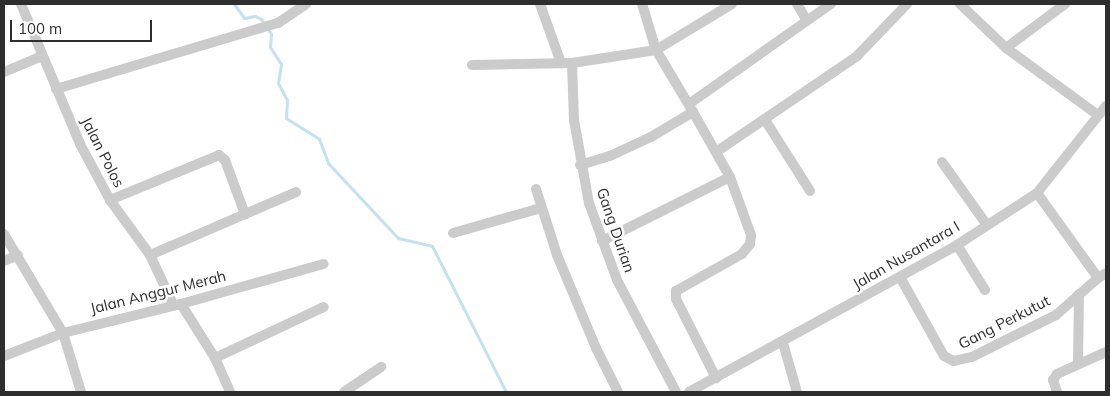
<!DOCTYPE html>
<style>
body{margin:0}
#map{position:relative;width:1110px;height:396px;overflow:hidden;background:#fff;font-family:Mulish,sans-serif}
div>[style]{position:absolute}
.stream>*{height:3px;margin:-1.5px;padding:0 1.5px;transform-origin:1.5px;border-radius:1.5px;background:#c4e1ee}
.street>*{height:10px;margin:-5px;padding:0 5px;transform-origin:5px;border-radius:5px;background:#cbcbcb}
span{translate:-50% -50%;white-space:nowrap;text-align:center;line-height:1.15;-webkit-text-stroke:5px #fff;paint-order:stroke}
.street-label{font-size:15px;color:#2e2e2e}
.frame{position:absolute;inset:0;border:5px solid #2e2e2e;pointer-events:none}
.scale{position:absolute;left:10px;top:20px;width:142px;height:22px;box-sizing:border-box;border:2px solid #2e2e2e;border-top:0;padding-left:6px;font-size:15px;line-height:18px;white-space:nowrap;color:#2e2e2e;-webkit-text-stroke:4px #fff;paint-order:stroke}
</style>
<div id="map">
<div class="stream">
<div style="left:234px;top:4px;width:17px;rotate:54deg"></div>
<div style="left:244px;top:18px;width:11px;rotate:-10deg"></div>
<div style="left:255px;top:16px;width:7px;rotate:27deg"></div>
<div style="left:261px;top:19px;width:18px;rotate:56deg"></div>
<div style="left:271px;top:34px;width:13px;rotate:94deg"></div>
<div style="left:270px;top:47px;width:20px;rotate:57deg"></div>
<div style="left:281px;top:64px;width:19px;rotate:99deg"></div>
<div style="left:278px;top:83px;width:19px;rotate:62deg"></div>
<div style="left:287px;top:100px;width:18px;rotate:93deg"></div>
<div style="left:286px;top:118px;width:39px;rotate:32deg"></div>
<div style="left:319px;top:139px;width:26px;rotate:69deg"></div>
<div style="left:328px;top:163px;width:103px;rotate:47deg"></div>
<div style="left:398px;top:238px;width:35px;rotate:13deg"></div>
<div style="left:432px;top:246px;width:164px;rotate:63.1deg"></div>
</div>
<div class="street">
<div style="left:21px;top:4px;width:152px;rotate:67.1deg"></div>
<div style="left:80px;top:144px;width:64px;rotate:61.8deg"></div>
<div style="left:110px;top:200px;width:68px;rotate:54deg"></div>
<div style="left:150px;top:255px;width:56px;rotate:64.8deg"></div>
<div style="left:540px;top:4px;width:63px;rotate:70.4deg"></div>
<div style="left:797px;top:4px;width:17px;rotate:59deg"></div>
<div style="left:960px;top:4px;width:64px;rotate:43.7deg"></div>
<div style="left:1006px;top:48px;width:114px;rotate:36.1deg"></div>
<div style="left:1006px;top:48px;width:74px;rotate:-36.7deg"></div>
<div style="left:572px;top:63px;width:57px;rotate:88deg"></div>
<div style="left:574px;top:120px;width:84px;rotate:79.8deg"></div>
<div style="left:589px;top:203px;width:82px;rotate:70deg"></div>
<div style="left:617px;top:280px;width:127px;rotate:62.2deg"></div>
<div style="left:472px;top:65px;width:100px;rotate:-1.1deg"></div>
<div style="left:572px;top:63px;width:85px;rotate:-8.8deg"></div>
<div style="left:656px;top:50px;width:89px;rotate:-31.2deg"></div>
<div style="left:4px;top:72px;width:41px;rotate:-22.8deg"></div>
<div style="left:56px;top:89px;width:232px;rotate:-16.6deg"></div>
<div style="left:278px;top:23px;width:34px;rotate:-34deg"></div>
<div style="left:689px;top:104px;width:174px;rotate:-35.2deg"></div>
<div style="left:693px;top:112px;width:75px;rotate:60.4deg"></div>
<div style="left:730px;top:177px;width:62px;rotate:70.1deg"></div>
<div style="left:751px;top:235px;width:9px;rotate:96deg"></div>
<div style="left:750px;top:244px;width:13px;rotate:129deg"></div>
<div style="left:742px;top:254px;width:76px;rotate:150.7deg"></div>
<div style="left:676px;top:291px;width:8px;rotate:90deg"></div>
<div style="left:676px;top:299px;width:89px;rotate:63.1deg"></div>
<div style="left:765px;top:120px;width:84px;rotate:57.6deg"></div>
<div style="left:716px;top:152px;width:171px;rotate:-34.2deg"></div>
<div style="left:857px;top:56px;width:72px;rotate:-46.1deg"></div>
<div style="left:942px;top:162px;width:77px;rotate:54.5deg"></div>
<div style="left:580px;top:165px;width:31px;rotate:-17deg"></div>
<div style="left:610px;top:156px;width:45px;rotate:-24.9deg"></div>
<div style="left:651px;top:137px;width:49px;rotate:-30.8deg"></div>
<div style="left:693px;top:112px;width:72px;rotate:-120.8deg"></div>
<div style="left:656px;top:50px;width:48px;rotate:-106.9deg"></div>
<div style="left:536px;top:189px;width:69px;rotate:72.3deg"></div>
<div style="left:557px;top:255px;width:101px;rotate:67.2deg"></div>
<div style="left:596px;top:348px;width:49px;rotate:63.4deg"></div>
<div style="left:1037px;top:193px;width:105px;rotate:54.3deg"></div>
<div style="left:1098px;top:278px;width:9px;rotate:-32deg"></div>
<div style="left:110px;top:200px;width:118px;rotate:-22.4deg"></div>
<div style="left:219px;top:155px;width:8px;rotate:40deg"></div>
<div style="left:225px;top:160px;width:58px;rotate:69.7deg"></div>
<div style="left:453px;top:233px;width:91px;rotate:-15.9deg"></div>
<div style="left:4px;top:234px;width:115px;rotate:59.2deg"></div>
<div style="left:63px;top:333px;width:62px;rotate:73deg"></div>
<div style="left:602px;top:241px;width:143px;rotate:-26.6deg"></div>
<div style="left:957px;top:245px;width:53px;rotate:58.1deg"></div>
<div style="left:150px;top:255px;width:159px;rotate:-23.3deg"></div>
<div style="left:4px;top:261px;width:15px;rotate:-23deg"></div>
<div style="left:900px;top:277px;width:90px;rotate:60.9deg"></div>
<div style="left:944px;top:356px;width:11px;rotate:27deg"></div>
<div style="left:954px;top:361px;width:18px;rotate:-13deg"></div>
<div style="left:972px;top:357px;width:94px;rotate:-26.6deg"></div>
<div style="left:1056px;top:315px;width:56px;rotate:-41.4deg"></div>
<div style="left:181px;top:304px;width:64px;rotate:57.8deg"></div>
<div style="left:215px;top:358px;width:37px;rotate:66deg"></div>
<div style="left:783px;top:343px;width:51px;rotate:74.1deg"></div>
<div style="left:4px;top:356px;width:63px;rotate:-21.3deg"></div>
<div style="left:63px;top:333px;width:122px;rotate:-13.8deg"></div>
<div style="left:181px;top:304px;width:148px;rotate:-15.7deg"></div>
<div style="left:215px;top:358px;width:120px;rotate:-25.1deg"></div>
<div style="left:1078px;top:364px;width:70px;rotate:-89.2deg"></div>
<div style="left:344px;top:392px;width:45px;rotate:-34deg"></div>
<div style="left:689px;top:392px;width:306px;rotate:-28.7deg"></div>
<div style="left:957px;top:245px;width:95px;rotate:-33deg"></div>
<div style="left:1037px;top:193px;width:111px;rotate:-51.6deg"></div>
<div style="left:1057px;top:392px;width:13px;rotate:-108deg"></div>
<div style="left:1053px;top:380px;width:7px;rotate:-56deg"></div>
<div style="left:1057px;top:374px;width:54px;rotate:-24.2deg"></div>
</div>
<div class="street-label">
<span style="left:103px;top:152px;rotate:63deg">Jalan Polos</span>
<span style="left:616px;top:230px;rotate:71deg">Gang Durian</span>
<span style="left:906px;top:255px;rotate:-30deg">Jalan Nusantara I</span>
<span style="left:158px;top:292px;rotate:-14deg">Jalan Anggur Merah</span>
<span style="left:1004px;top:322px;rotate:-27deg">Gang Perkutut</span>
</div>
<div class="frame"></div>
<div class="scale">100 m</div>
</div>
